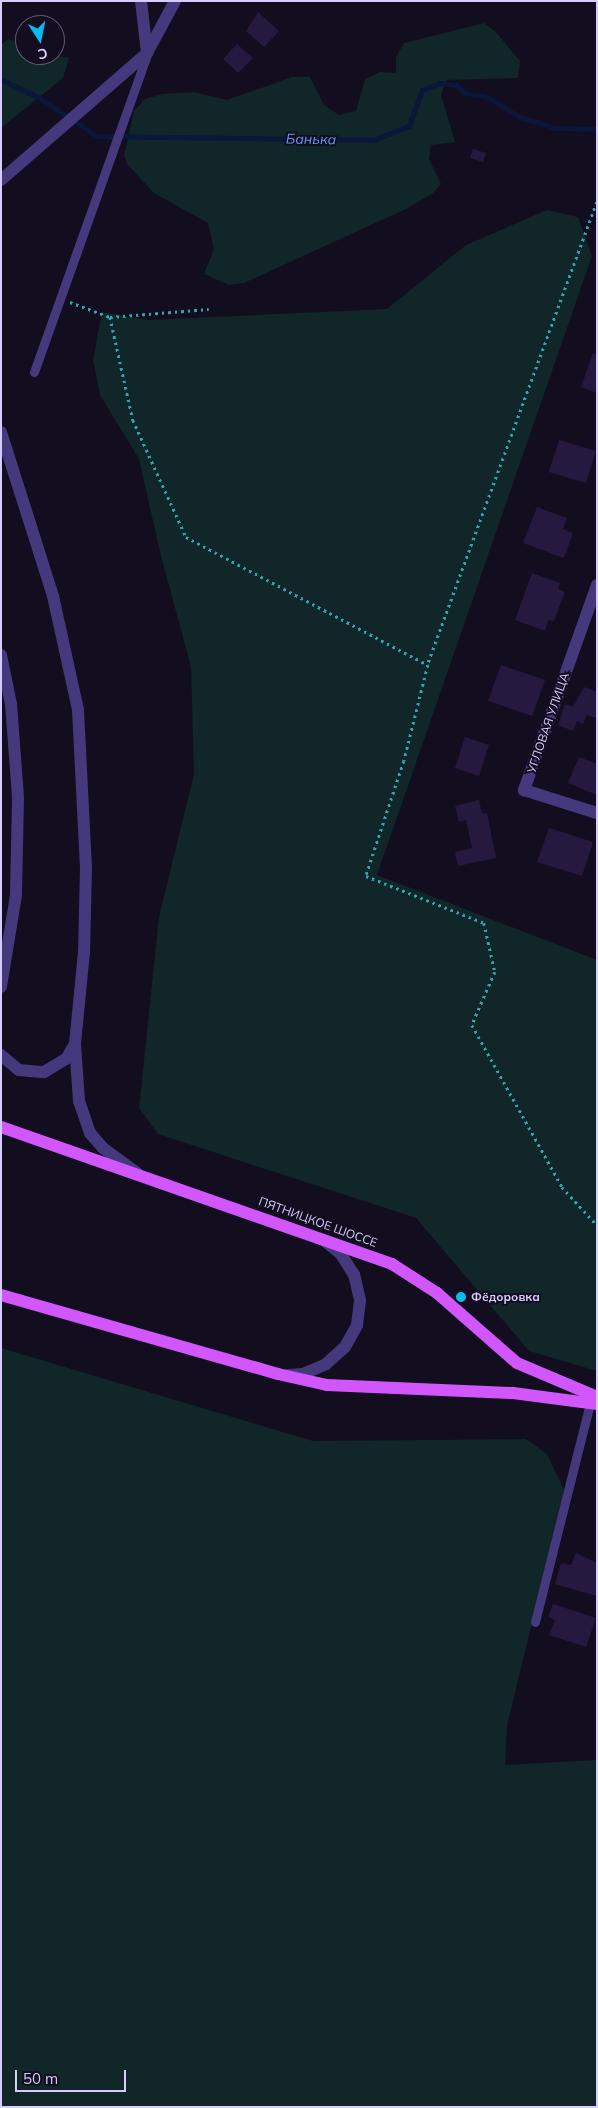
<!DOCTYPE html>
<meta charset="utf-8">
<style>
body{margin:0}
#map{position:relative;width:598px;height:2108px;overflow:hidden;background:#120d1f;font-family:Mulish,sans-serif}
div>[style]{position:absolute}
.green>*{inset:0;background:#102628}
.stream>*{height:4.5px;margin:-2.25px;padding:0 2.25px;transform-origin:2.25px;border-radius:2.25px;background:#0a163a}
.building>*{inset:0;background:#26193f}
.path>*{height:2.5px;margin-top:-1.25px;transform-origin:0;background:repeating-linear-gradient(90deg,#30a5ad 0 2.5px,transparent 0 6.5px)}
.service>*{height:9px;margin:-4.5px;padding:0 4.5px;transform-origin:4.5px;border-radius:4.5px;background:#44397c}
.minor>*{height:12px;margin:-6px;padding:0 6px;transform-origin:6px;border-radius:6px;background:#44397c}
.tertiary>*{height:12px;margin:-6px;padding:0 6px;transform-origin:6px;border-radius:6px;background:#44397c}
.primary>*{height:12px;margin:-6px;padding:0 6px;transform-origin:6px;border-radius:6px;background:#d156fb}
.dots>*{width:14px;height:14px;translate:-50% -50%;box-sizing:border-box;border:2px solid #120d1f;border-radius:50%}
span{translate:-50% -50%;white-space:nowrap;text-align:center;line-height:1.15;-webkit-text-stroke:4px #120d1f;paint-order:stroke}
.street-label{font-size:12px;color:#d7ccfe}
.poi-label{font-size:12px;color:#d7ccfe;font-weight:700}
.left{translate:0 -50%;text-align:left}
.water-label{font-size:14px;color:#5c9efb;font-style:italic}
.frame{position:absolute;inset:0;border:2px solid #d7ccfe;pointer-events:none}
.north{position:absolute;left:15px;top:15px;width:50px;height:50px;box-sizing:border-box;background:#120d1f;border:1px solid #615978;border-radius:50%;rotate:169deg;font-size:14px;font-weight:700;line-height:20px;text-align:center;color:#d7ccfe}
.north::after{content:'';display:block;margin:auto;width:18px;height:22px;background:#06bbef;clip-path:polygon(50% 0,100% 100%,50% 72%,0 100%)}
.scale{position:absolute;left:15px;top:2070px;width:111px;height:22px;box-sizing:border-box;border:2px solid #d7ccfe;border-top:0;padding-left:6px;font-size:15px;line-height:18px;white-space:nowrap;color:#d7ccfe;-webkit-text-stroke:4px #120d1f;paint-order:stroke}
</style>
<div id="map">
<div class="green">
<div style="clip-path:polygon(484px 23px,496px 32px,520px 61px,518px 78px,446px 80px,441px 95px,455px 142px,431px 145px,429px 159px,441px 184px,432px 194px,406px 209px,244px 283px,229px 285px,204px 274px,214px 249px,208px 223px,154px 193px,127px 164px,124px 155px,134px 111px,145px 99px,162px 94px,194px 92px,227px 100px,292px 77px,310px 77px,324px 105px,339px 115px,356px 111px,365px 79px,380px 72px,396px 73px,396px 57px,404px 43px)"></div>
<div style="clip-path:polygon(8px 39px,25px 45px,25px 55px,55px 55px,69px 58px,63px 78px,1px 128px,1px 45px)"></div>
<div style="clip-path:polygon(547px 210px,578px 217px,592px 256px,377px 875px,597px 960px,597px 1371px,529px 1351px,416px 1218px,158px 1134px,139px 1108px,159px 917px,194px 774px,191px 667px,160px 552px,139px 459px,100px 395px,93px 360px,102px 312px,148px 320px,387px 309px,466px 245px)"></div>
<div style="clip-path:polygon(1px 1348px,313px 1441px,526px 1439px,547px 1454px,564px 1490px,507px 1726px,505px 1765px,597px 1760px,597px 2107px,1px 2107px)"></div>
</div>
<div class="stream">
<div style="left:1px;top:79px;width:43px;rotate:26deg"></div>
<div style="left:40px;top:98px;width:69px;rotate:33.7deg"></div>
<div style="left:97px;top:136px;width:277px;rotate:0.8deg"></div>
<div style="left:374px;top:140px;width:38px;rotate:-22deg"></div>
<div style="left:409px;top:126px;width:38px;rotate:-70deg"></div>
<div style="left:422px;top:90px;width:19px;rotate:-21deg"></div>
<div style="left:440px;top:83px;width:17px;rotate:7deg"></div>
<div style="left:457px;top:85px;width:11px;rotate:45deg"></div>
<div style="left:465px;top:93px;width:22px;rotate:10deg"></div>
<div style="left:487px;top:97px;width:39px;rotate:31deg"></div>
<div style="left:520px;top:117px;width:37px;rotate:17deg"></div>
<div style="left:555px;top:128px;width:42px;rotate:1.4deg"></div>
</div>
<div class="building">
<div style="clip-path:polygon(258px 12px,279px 31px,264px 47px,246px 31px)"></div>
<div style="clip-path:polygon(237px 44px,253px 58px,238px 73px,223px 59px)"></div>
<div style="clip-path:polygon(473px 149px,486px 153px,483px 162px,470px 158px)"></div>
<div style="clip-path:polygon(593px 353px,597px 354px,597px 393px,581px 387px)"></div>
<div style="clip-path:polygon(559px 440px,596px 451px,586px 483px,549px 472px)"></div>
<div style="clip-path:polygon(537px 507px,567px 518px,563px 529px,573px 533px,564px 558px,523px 543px)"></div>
<div style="clip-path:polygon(532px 573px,560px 583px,558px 589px,565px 592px,554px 621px,548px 620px,545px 631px,515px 620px)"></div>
<div style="clip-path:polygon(501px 665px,545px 680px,532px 716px,488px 701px)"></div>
<div style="clip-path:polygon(584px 687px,597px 692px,596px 718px,587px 715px,583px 724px,577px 721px,573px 731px,558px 725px,565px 704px,573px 707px)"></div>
<div style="clip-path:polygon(465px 737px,489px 745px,479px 776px,455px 768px)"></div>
<div style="clip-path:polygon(579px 757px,597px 764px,597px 795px,568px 783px)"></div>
<div style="clip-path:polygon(479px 800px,482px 814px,487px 813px,496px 858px,458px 866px,455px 852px,472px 848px,466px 820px,459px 822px,455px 806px)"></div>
<div style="clip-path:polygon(549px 828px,593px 842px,582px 876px,537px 862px)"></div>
<div style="clip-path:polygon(576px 1553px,597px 1563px,597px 1596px,555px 1584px,561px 1563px,571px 1565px)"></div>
<div style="clip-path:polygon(553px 1604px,596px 1618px,586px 1647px,549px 1635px,555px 1620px,548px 1617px)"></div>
</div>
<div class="path">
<div style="left:597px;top:202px;width:493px;rotate:110.1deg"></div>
<div style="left:428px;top:665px;width:99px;rotate:104deg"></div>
<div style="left:404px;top:761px;width:121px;rotate:108.3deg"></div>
<div style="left:366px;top:876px;width:127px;rotate:21.7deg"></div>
<div style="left:484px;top:923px;width:50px;rotate:77.3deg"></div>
<div style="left:495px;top:972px;width:58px;rotate:113.5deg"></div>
<div style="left:472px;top:1025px;width:185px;rotate:60.9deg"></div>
<div style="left:562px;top:1187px;width:52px;rotate:47.4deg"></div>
<div style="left:70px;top:302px;width:43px;rotate:20.6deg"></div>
<div style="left:110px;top:317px;width:99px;rotate:-4.6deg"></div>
<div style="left:110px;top:317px;width:106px;rotate:77.4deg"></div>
<div style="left:133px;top:420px;width:128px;rotate:65.6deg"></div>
<div style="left:186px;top:537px;width:274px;rotate:27.9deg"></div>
</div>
<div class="service">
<div style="left:34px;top:372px;width:337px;rotate:-70.4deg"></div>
<div style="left:535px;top:1622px;width:226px;rotate:-75.9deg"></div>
</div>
<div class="minor">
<div style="left:141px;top:1px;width:52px;rotate:83.4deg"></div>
<div style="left:1px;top:180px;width:194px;rotate:-41deg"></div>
<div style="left:147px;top:53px;width:59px;rotate:-61.7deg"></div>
<div style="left:597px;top:585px;width:218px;rotate:109.6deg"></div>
<div style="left:524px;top:790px;width:77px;rotate:17.5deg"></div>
<div style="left:1px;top:1055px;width:23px;rotate:40deg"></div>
<div style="left:19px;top:1070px;width:25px;rotate:5deg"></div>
<div style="left:44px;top:1072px;width:26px;rotate:-31deg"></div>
<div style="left:66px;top:1059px;width:17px;rotate:-59deg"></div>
</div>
<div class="tertiary">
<div style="left:1px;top:432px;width:172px;rotate:72.4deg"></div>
<div style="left:53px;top:596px;width:117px;rotate:77.6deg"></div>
<div style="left:78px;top:710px;width:157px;rotate:87.1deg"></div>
<div style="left:86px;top:867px;width:85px;rotate:91.3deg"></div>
<div style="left:84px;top:952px;width:92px;rotate:95.6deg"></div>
<div style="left:75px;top:1044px;width:57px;rotate:86deg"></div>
<div style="left:79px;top:1101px;width:34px;rotate:71deg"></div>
<div style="left:90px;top:1133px;width:20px;rotate:49deg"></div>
<div style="left:103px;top:1148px;width:42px;rotate:36.3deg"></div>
<div style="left:1px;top:655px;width:50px;rotate:78.5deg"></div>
<div style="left:11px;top:704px;width:94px;rotate:85.7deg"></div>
<div style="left:18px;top:798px;width:97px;rotate:91.2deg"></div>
<div style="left:16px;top:895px;width:93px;rotate:99.3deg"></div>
<div style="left:288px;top:1375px;width:15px;rotate:-4deg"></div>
<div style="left:303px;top:1374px;width:25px;rotate:-23deg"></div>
<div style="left:326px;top:1364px;width:25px;rotate:-42deg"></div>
<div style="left:345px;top:1347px;width:25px;rotate:-61deg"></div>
<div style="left:357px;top:1325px;width:25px;rotate:-83deg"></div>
<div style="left:360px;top:1300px;width:26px;rotate:-103deg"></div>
<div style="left:354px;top:1275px;width:25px;rotate:-122deg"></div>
<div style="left:341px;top:1254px;width:21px;rotate:-141deg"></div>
</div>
<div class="primary">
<div style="left:1px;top:1127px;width:414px;rotate:19.3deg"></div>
<div style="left:392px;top:1264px;width:54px;rotate:32.8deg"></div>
<div style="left:437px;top:1293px;width:106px;rotate:41.2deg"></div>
<div style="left:517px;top:1363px;width:87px;rotate:23deg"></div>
<div style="left:1px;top:1295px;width:288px;rotate:15.9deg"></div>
<div style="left:278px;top:1374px;width:50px;rotate:12.7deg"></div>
<div style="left:327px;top:1385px;width:186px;rotate:2.5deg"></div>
<div style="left:513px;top:1393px;width:85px;rotate:7.5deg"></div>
</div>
<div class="dots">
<div style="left:461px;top:1297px;background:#06bbef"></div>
</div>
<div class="street-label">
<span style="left:548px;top:723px;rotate:-71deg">УГЛОВАЯ УЛИЦА</span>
<span style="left:318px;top:1222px;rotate:20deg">ПЯТНИЦКОЕ ШОССЕ</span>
</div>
<div class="poi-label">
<span class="left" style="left:471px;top:1297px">Фёдоровка</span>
</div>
<div class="water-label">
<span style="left:311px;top:139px;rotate:1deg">Банька</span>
</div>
<div class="frame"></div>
<div class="north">С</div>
<div class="scale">50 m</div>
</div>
